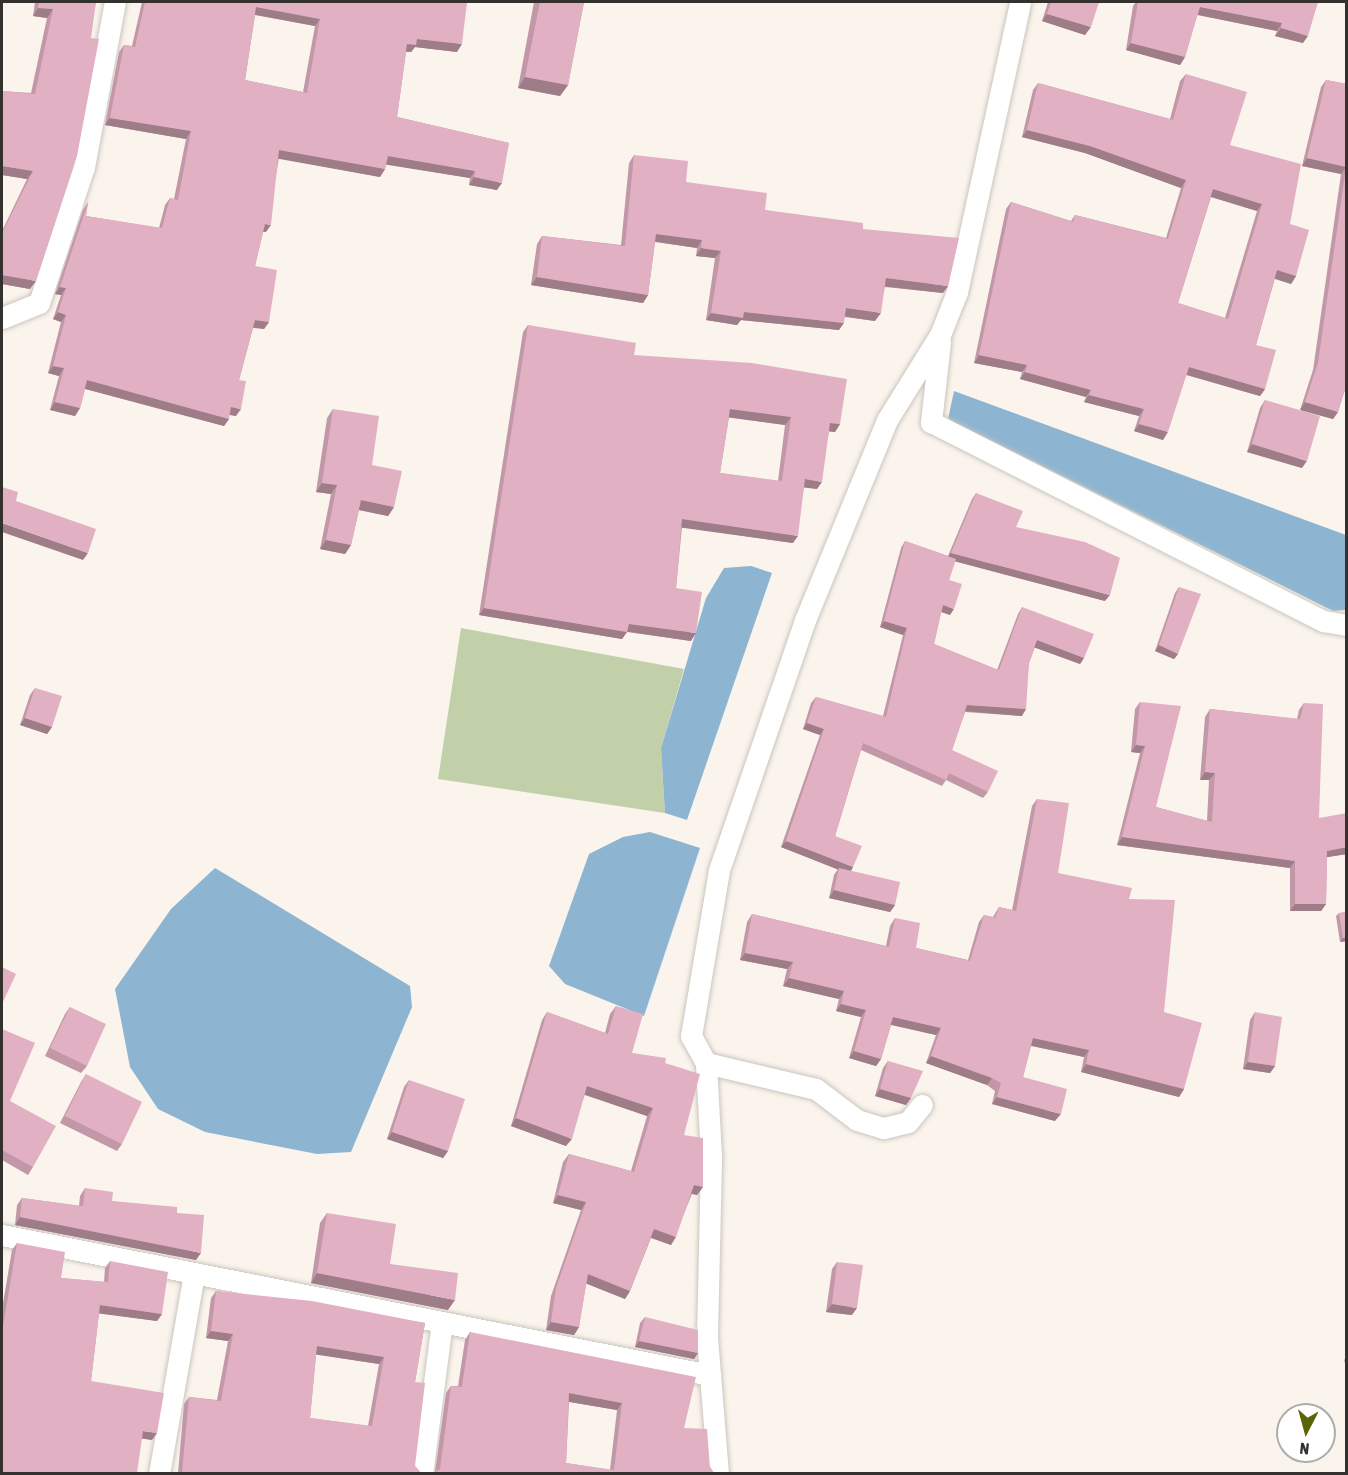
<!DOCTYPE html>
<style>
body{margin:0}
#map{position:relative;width:1348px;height:1475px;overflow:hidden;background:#faf4ec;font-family:"Asap Condensed",sans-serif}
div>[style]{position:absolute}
.green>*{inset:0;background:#c2d0aa}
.water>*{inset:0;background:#8db5d2}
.roads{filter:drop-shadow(0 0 2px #cac5bd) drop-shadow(0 0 2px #cac5bd)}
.street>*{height:21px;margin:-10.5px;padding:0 10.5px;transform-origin:10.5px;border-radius:10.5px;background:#fff}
.wall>*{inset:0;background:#c298a8}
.shaded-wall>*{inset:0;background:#9e7c88}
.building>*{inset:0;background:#e1b1c3}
span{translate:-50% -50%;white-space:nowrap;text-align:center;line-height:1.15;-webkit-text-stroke:5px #fff;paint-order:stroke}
.frame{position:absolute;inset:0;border:3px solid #33312d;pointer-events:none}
.north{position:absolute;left:1276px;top:1403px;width:60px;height:60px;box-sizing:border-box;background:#fff;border:2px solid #adadab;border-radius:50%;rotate:186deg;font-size:16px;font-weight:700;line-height:24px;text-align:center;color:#33312d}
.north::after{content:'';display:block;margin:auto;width:21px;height:27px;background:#5a6405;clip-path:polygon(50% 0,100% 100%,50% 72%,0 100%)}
</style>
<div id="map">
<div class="green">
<div style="clip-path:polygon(461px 628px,684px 669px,661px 748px,665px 813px,438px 779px)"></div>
</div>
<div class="water">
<div style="clip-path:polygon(954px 391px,1346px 535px,1346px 610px,1333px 611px,948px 419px)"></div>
<div style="clip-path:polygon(751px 566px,772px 573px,687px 820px,665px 813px,661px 748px,706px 598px,724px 568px)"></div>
<div style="clip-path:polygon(650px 832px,700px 848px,644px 1016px,565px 984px,549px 966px,589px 854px,623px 837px)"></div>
<div style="clip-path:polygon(215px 868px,410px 986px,412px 1007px,351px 1152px,317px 1154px,205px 1132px,158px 1109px,130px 1067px,115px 989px,171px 909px)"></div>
</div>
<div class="roads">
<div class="street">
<div style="left:2px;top:318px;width:40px;rotate:-22deg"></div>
<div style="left:39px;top:303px;width:143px;rotate:-71.7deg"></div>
<div style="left:84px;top:167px;width:168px;rotate:-79.4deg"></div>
<div style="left:940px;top:342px;width:81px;rotate:96.4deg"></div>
<div style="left:931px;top:422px;width:441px;rotate:26.9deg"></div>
<div style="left:1324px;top:621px;width:22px;rotate:10deg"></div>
<div style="left:706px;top:1063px;width:31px;rotate:-119deg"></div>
<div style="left:691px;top:1036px;width:168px;rotate:-80.4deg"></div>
<div style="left:719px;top:870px;width:264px;rotate:-71deg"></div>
<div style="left:805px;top:620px;width:216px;rotate:-67.7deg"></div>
<div style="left:887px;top:420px;width:100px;rotate:-58.1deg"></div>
<div style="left:940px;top:335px;width:46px;rotate:-68.4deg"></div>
<div style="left:957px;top:292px;width:297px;rotate:-77.7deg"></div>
<div style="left:2px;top:1235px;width:722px;rotate:11.19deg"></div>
<div style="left:159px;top:1474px;width:204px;rotate:-80.1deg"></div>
<div style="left:422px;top:1474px;width:153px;rotate:-82.5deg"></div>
<div style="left:718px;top:1474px;width:137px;rotate:-94.6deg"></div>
<div style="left:707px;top:1337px;width:181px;rotate:-88.7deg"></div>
<div style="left:711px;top:1156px;width:93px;rotate:-93.1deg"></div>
<div style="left:706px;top:1063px;width:113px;rotate:13.3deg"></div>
<div style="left:816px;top:1089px;width:51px;rotate:37.1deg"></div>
<div style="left:857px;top:1120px;width:28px;rotate:17deg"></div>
<div style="left:884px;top:1128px;width:25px;rotate:-14deg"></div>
<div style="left:908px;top:1122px;width:22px;rotate:-51deg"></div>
</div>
</div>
<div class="wall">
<div style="clip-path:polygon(35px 2px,96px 2px,30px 289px,2px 284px,2px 231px,27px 179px,2px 175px,2px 91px,31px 93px,47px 18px,33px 16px)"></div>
<div style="clip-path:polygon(evenodd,142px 2px,467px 2px,457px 52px,415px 47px,411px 52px,406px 52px,397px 117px,509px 143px,497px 190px,469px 185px,470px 178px,386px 164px,385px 169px,380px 177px,279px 158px,266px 232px,263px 232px,255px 266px,269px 322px,264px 329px,253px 328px,239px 380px,236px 416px,229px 415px,229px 419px,224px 426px,85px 389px,80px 408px,75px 416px,50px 410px,59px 376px,48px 373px,61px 322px,53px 319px,61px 295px,55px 294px,83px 210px,88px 202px,86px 216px,159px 228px,165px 205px,170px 198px,174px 199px,186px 139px,105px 125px,119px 52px,124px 45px,132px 46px,142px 2px,255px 15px,315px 26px,303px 92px,245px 80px,255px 15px)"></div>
<div style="clip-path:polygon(534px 2px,584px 2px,568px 85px,560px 96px,518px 88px)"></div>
<div style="clip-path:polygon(1048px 2px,1099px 2px,1085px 35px,1042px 21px)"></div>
<div style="clip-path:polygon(1136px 2px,1318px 2px,1303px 43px,1275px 36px,1277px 31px,1197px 15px,1185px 57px,1180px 65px,1126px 50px,1133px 6px)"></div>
<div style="clip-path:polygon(evenodd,1186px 74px,1230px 145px,1290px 224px,1296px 276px,1291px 284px,1275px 278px,1256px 345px,1265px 389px,1260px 396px,1186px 375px,1163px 440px,1134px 431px,1139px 416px,1084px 402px,1086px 397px,1020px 379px,1022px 372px,974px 363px,1006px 209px,1011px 202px,1071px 221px,1075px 215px,1166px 238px,1181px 188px,1085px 153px,1022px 137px,1033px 90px,1038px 83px,1170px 119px,1180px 81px,1186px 74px,1211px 197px,1257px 211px,1225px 318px,1178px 303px,1211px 197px)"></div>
<div style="clip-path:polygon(1326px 80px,1347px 84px,1347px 383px,1338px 412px,1333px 419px,1300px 410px,1313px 370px,1341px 174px,1302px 166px,1321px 87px)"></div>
<div style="clip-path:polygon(634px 155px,686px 182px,765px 210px,863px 229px,943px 293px,885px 287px,875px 321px,845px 317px,839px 330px,741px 320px,737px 325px,706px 320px,715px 258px,696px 256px,697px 248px,655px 242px,648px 295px,643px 303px,531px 285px,537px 244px,542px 236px,621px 245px,629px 163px)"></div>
<div style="clip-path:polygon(evenodd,528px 325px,634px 355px,840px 424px,835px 432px,829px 431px,817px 489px,804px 487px,793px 543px,682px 527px,676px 588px,691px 641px,627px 632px,622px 639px,479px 615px,523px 332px,528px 325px,729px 417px,785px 425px,778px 481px,720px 473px,729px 417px)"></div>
<div style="clip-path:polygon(1265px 400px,1302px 468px,1247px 452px,1260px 408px)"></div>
<div style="clip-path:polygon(333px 409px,372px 465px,394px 507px,388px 516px,359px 510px,351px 545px,345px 554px,320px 549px,331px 494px,316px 492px,327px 418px)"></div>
<div style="clip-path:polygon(976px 493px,1016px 527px,1105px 601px,955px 561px,949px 580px,950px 615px,941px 612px,934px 644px,997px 670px,1018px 614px,1022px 607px,1084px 658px,1080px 664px,1035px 647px,1029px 663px,1022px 716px,965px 712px,952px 750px,988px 792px,983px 798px,946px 780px,942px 786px,861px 750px,835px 836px,853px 867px,851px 871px,895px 905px,890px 912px,829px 898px,834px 875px,838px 869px,781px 847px,820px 735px,803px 729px,811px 703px,816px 697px,883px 716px,903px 635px,880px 627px,901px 548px,905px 541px,948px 556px,972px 499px)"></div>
<div style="clip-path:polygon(1179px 587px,1178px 654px,1174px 659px,1155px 651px,1175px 593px)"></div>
<div style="clip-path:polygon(35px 688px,52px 727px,47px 734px,20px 725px,30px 695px)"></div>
<div style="clip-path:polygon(1140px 702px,1156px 807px,1207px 821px,1209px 780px,1200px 780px,1205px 717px,1210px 709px,1297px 719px,1299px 710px,1304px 703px,1319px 818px,1347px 854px,1327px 857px,1326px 904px,1321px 911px,1290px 911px,1290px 868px,1117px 845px,1140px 753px,1131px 752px,1135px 709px)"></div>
<div style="clip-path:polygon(1037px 799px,1058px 873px,1129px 899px,1164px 1012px,1184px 1089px,1179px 1097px,1081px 1072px,1084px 1057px,1031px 1046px,1023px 1077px,1055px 1121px,992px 1104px,995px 1091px,987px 1085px,926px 1063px,936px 1035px,891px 1025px,881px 1059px,876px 1066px,849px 1058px,861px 1017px,836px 1011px,839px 999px,783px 986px,787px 969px,740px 960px,747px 922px,752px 914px,886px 946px,890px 926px,895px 918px,916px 948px,968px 960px,979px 922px,984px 915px,993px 917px,999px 907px,1012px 910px,1032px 806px)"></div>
<div style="clip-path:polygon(1347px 912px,1347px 941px,1340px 942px,1336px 916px,1339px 913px)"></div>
<div style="clip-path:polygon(616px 1006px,632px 1053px,665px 1063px,684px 1135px,703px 1187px,697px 1195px,692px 1194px,671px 1245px,651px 1238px,630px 1291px,625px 1299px,586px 1283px,579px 1327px,574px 1335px,546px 1330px,551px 1296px,581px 1210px,553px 1203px,563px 1162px,569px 1154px,631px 1171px,647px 1116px,585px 1094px,566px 1146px,511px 1126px,542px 1020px,547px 1012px,605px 1033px,610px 1014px)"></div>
<div style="clip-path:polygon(70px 1007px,87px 1066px,81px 1073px,45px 1056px,65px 1014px)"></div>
<div style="clip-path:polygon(1255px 1012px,1275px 1066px,1270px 1073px,1243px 1069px,1250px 1020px)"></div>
<div style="clip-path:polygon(2px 1029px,10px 1101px,33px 1167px,28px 1175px,2px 1160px)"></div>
<div style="clip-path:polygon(888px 1061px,911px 1098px,906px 1105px,875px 1096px,883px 1068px)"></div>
<div style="clip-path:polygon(86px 1074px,122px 1144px,117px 1151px,60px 1123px,81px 1082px)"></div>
<div style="clip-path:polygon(409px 1080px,448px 1151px,443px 1158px,387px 1139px,404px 1087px)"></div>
<div style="clip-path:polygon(85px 1188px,112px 1201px,177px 1213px,196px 1260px,15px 1225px,17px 1205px,22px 1198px,79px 1206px,80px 1196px)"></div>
<div style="clip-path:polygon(327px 1213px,390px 1264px,448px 1310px,311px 1283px,320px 1223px)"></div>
<div style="clip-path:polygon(17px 1243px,61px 1278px,104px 1282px,105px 1268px,110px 1261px,162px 1314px,157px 1321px,99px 1313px,91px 1381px,152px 1440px,142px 1438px,2px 1473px,2px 1309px,12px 1250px)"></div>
<div style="clip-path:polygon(837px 1262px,852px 1315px,826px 1312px,832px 1269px)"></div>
<div style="clip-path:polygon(evenodd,216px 1291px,425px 1323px,415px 1382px,415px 1466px,421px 1473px,178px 1473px,184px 1404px,189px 1397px,217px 1400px,228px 1341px,206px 1338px,211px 1298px,216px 1291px,316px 1354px,379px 1364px,368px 1426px,310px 1418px,316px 1354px)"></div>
<div style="clip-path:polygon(645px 1317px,698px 1353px,694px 1359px,635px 1347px,640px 1323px)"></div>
<div style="clip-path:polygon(evenodd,470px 1332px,684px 1428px,714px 1473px,435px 1472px,446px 1393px,451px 1386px,458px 1386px,465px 1340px,470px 1332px,569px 1402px,617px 1410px,610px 1470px,566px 1463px,569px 1402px)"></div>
<div style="clip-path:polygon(1347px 1357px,1347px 1370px,1344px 1360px)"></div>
</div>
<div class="shaded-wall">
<div style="clip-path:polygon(256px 7px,320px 19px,315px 26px,251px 14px)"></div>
<div style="clip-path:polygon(1200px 7px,1282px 23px,1277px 31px,1194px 14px)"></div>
<div style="clip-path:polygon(38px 8px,53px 9px,47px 18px,33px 16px)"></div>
<div style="clip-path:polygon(1047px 14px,1091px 27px,1085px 35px,1042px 21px)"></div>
<div style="clip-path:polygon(1281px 28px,1308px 36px,1303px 43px,1275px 36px)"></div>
<div style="clip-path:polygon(417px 39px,462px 44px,457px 52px,415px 47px,411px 52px,402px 51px,407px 44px)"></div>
<div style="clip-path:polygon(1131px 43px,1185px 57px,1180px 65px,1126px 50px)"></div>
<div style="clip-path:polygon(525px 77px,568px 85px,560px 96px,518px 88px)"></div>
<div style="clip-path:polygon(110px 118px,191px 131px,186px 139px,105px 125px)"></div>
<div style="clip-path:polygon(1027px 130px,1090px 146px,1186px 180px,1181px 188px,1085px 153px,1022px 137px)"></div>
<div style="clip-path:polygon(279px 150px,385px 169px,380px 177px,274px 158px)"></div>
<div style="clip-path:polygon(388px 156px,475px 171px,470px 178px,382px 164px)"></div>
<div style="clip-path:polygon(1307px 158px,1346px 167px,1341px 174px,1302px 166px)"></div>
<div style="clip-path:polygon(2px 166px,33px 171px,27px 179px,2px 175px)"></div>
<div style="clip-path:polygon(474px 177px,502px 183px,497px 190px,469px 185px)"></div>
<div style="clip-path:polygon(1213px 189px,1262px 204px,1257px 211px,1208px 196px)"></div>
<div style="clip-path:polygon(265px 224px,271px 225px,266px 232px,260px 231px)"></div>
<div style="clip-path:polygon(656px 234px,702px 240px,697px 248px,651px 241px)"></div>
<div style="clip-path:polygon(701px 248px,721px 251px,715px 258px,696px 256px)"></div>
<div style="clip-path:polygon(1277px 270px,1296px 276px,1291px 284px,1272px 278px)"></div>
<div style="clip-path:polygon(2px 275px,36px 281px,30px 289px,2px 284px)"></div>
<div style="clip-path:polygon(537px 277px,648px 295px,643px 303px,531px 285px)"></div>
<div style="clip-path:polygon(886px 278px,948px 286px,943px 293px,881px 286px)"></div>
<div style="clip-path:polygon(60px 287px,66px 288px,61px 295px,55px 294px)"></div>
<div style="clip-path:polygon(846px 308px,881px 313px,875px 321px,841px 316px)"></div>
<div style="clip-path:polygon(58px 312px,66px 315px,61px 322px,53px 319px)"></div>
<div style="clip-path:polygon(744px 312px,844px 323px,839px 330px,741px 320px,737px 325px,706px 320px,711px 313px)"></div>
<div style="clip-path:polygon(255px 320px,269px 322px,264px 329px,250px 327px)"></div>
<div style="clip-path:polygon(979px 355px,1027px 365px,1022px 372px,974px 363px)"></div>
<div style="clip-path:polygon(53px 366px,64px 368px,59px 376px,48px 373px)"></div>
<div style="clip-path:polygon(1189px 367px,1265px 389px,1260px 396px,1184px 374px)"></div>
<div style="clip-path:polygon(1025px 372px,1091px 390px,1086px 397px,1020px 379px)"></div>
<div style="clip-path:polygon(87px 380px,229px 419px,224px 426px,82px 388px)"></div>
<div style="clip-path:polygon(1089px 395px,1144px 409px,1139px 416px,1084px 402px)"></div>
<div style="clip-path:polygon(55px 402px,80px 408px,75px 416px,50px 410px)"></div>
<div style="clip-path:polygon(1305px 402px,1338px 412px,1333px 419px,1300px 410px)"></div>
<div style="clip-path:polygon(231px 407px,241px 409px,236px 416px,226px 414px)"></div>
<div style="clip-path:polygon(730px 409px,791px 417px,785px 425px,725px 417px)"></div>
<div style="clip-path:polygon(830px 423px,840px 424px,835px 432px,825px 431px)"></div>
<div style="clip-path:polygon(1139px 424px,1168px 432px,1163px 440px,1134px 431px)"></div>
<div style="clip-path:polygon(1252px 444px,1307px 461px,1302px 468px,1247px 452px)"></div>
<div style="clip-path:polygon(805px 479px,822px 482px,817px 489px,800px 487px)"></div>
<div style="clip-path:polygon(322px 483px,337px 485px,331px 494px,316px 492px)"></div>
<div style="clip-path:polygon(361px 500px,394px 507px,388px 516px,354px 509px)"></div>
<div style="clip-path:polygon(682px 519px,798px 536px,793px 543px,677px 527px)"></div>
<div style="clip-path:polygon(2px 523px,88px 553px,83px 560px,2px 532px)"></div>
<div style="clip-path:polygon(326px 540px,351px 545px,345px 554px,320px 549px)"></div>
<div style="clip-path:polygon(951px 553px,1110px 595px,1105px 601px,946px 559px)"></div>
<div style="clip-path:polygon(943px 605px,954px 609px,950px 615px,939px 611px)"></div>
<div style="clip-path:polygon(484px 608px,627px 632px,622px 639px,479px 615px)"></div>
<div style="clip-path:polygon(884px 621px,907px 628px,903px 635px,880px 627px)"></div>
<div style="clip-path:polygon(629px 624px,696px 633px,691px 641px,623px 631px)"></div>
<div style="clip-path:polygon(1037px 640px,1084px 658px,1080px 664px,1033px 647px)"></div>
<div style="clip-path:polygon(1159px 645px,1178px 654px,1174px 659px,1155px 651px)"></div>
<div style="clip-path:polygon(967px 705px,1026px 709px,1022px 716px,963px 711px)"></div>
<div style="clip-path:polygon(25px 718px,52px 727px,47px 734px,20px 725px)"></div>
<div style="clip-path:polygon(807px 723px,824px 729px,820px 735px,803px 729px)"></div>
<div style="clip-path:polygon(1136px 745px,1145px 746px,1140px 753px,1131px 752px)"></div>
<div style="clip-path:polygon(1205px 772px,1215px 773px,1209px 780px,1200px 780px)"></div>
<div style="clip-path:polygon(1122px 837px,1295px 861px,1290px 868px,1117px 845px)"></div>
<div style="clip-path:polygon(786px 841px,853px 867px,849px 874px,781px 847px)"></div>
<div style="clip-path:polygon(1347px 847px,1347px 854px,1322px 858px,1327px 851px)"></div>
<div style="clip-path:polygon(834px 890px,895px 905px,890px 912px,829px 898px)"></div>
<div style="clip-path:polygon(1295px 904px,1326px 904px,1321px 911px,1290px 911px)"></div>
<div style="clip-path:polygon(1343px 938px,1347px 938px,1347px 941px,1340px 942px)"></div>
<div style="clip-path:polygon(745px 953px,793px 962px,787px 969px,740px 960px)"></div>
<div style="clip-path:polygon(789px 978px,844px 991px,839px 999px,783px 986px)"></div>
<div style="clip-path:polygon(841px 1004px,866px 1010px,861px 1017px,836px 1011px)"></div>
<div style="clip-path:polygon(893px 1017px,941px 1028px,936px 1035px,888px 1024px)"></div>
<div style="clip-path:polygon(1033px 1038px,1089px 1050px,1084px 1057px,1028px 1045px)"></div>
<div style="clip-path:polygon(854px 1051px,881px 1059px,876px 1066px,849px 1058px)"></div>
<div style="clip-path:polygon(931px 1056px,992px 1078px,987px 1085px,926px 1063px)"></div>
<div style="clip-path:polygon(1248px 1062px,1275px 1066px,1270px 1073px,1243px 1069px)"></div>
<div style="clip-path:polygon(1086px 1064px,1184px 1089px,1179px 1097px,1081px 1072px)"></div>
<div style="clip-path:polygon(587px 1086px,653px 1108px,647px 1116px,582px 1094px)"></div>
<div style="clip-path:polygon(880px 1089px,911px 1098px,906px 1105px,875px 1096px)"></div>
<div style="clip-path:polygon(997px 1097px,1061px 1114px,1055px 1121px,992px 1104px)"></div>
<div style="clip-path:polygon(516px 1118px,572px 1139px,566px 1146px,511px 1126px)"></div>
<div style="clip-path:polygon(392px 1132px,448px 1151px,443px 1158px,387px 1139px)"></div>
<div style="clip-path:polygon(694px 1185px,703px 1187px,697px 1195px,689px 1193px)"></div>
<div style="clip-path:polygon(558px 1195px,586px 1202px,581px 1210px,553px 1203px)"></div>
<div style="clip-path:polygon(20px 1217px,201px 1253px,196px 1260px,15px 1225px)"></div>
<div style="clip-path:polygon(654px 1229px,676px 1237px,671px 1245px,649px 1237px)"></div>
<div style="clip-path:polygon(317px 1273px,455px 1300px,448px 1310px,311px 1283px)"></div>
<div style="clip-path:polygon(588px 1274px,630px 1291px,625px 1299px,582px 1282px)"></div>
<div style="clip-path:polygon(832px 1304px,857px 1308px,852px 1315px,826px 1312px)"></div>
<div style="clip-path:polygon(100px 1305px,162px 1314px,157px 1321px,95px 1313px)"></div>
<div style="clip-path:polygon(551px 1322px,579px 1327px,574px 1335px,546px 1330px)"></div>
<div style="clip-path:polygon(211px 1331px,233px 1334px,228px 1341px,206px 1338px)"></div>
<div style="clip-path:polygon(639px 1341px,698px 1353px,694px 1359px,635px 1347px)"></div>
<div style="clip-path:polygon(317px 1346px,384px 1357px,379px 1364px,312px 1354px)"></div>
<div style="clip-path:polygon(569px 1393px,622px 1403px,617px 1410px,564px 1401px)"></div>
<div style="clip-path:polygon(143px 1431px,157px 1433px,152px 1440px,138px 1438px)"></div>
</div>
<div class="building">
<div style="clip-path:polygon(39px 2px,96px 2px,91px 38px,99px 39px,77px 156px,36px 281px,2px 275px,2px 240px,3px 231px,33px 171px,2px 166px,2px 91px,35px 94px,53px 9px,38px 8px)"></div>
<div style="clip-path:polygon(evenodd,145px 2px,467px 2px,462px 44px,417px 39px,416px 45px,407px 44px,397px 117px,509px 143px,502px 183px,474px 177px,475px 171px,388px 156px,385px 169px,279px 150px,271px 225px,265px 224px,255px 266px,277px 270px,269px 322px,255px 320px,239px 380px,246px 381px,241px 409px,231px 407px,229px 419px,87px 380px,80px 408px,55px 402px,64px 368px,53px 366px,66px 315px,58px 312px,66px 288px,60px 287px,88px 202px,86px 216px,162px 228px,170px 198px,178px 200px,191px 131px,110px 118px,124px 45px,135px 47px,145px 2px,256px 7px,320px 19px,307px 93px,245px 80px,256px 7px)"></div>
<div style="clip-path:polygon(540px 2px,584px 2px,568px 85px,525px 77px)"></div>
<div style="clip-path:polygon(1051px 2px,1099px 2px,1091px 27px,1047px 14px)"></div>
<div style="clip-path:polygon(1138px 2px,1159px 2px,1167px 3px,1167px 2px,1318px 2px,1308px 36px,1281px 28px,1282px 23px,1200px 7px,1185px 57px,1131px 43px)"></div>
<div style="clip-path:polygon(evenodd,1186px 74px,1247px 92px,1230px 145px,1301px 164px,1290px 224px,1309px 230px,1296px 276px,1277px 270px,1256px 345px,1276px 350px,1265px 389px,1189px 367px,1168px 432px,1139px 424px,1144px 409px,1089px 395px,1091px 390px,1025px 372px,1027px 365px,979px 355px,1011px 202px,1073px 222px,1075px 215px,1168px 239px,1186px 180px,1090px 146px,1027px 130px,1038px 83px,1173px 120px,1186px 74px,1213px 189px,1262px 204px,1228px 319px,1178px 303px,1213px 189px)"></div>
<div style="clip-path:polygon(1326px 80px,1347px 84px,1347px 383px,1338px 412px,1305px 402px,1318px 363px,1346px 167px,1307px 158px)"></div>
<div style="clip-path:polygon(634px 155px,688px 161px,686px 182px,767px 193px,765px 210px,863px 223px,863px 229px,959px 238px,948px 286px,886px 278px,881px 313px,846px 308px,844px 323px,744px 312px,743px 318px,711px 313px,721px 251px,701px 248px,702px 240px,656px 234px,648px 295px,537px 277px,542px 236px,625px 246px)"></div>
<div style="clip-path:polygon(evenodd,528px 325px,636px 343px,634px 355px,752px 363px,847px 379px,840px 424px,830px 423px,822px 482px,805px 479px,798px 536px,682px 519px,676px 588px,702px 592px,696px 633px,629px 624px,627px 632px,484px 608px,528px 325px,730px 409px,791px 417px,782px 481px,720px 473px,730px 409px)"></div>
<div style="clip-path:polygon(1265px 400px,1320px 416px,1307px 461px,1252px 444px)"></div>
<div style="clip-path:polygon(333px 409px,379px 416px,372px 465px,402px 471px,394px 507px,361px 500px,351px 545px,326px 540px,337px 485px,322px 483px)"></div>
<div style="clip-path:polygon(2px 487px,18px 492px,16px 501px,96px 529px,88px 553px,2px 523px)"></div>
<div style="clip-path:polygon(976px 493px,1023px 511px,1016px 527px,1085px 542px,1120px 558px,1110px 595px,951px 553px)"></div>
<div style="clip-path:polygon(905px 541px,956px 559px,949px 580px,962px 584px,954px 609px,943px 605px,934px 644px,999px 670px,1022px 607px,1094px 634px,1084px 658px,1037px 640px,1029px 663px,1026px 709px,967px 705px,952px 750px,998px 771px,988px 792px,949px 773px,946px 780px,863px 743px,835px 836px,862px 846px,853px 867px,786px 841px,824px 729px,807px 723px,816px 697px,886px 717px,907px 628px,884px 621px)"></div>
<div style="clip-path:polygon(1179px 587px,1201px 594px,1178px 654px,1159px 645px)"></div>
<div style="clip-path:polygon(35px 688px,62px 696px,52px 727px,25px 718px)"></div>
<div style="clip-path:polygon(1140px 702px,1181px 706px,1156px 807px,1212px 822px,1215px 773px,1205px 772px,1210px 709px,1300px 719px,1304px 703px,1323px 704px,1319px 818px,1347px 813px,1347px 847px,1327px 851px,1326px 904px,1295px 904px,1295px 861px,1122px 837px,1145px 746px,1136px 745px)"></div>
<div style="clip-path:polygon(1037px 799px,1069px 803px,1058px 873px,1132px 888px,1129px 899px,1175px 900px,1164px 1012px,1202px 1023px,1184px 1089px,1086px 1064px,1089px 1050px,1033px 1038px,1023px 1077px,1067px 1089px,1061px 1114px,997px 1097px,1001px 1083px,992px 1078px,931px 1056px,941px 1028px,893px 1017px,881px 1059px,854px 1051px,866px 1010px,841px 1004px,844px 991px,789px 978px,793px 962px,745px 953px,752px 914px,889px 947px,895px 918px,920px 923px,916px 948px,970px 961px,984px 915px,995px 918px,999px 907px,1016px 911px)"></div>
<div style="clip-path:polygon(839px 868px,900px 882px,895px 905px,834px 890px)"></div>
<div style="clip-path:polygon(1347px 912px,1347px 938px,1343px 938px,1339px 913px)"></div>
<div style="clip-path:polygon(2px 967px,16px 974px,2px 1004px)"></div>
<div style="clip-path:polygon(616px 1006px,643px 1014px,632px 1053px,666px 1058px,665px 1063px,700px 1074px,684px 1135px,703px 1138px,703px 1187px,694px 1185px,676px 1237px,654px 1229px,630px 1291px,588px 1274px,579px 1327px,551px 1322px,556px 1288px,586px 1202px,558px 1195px,569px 1154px,634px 1172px,653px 1108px,587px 1086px,572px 1139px,516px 1118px,547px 1012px,608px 1034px)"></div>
<div style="clip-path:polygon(70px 1007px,106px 1024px,87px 1066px,50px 1048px)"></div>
<div style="clip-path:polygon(1255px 1012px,1282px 1017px,1275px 1066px,1248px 1062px)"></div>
<div style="clip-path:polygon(2px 1029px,35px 1043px,10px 1101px,56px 1126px,33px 1167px,2px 1150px)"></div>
<div style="clip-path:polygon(888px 1061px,923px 1071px,911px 1098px,880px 1089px)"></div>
<div style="clip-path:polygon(86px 1074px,142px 1102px,122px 1144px,65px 1116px)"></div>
<div style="clip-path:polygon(409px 1080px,465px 1099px,448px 1151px,392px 1132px)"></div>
<div style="clip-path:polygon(85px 1188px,113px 1192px,112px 1201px,177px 1207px,177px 1213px,204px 1215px,201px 1253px,20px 1217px,22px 1198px,83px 1206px)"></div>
<div style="clip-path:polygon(327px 1213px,396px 1224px,390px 1264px,458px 1273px,455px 1300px,317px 1273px)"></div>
<div style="clip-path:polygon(17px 1243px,65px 1252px,61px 1278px,108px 1282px,110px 1261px,168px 1272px,162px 1314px,100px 1305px,91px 1381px,164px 1393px,157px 1433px,143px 1431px,137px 1473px,2px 1473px,2px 1332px)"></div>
<div style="clip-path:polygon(837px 1262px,863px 1265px,857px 1308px,832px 1304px)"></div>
<div style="clip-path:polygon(evenodd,216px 1291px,312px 1301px,425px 1323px,415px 1382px,425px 1383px,415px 1466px,421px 1473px,182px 1473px,189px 1397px,221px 1401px,233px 1334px,211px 1331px,216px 1291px,317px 1346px,384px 1357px,372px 1426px,310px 1418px,317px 1346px)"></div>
<div style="clip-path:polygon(645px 1317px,698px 1330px,698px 1353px,639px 1341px)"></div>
<div style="clip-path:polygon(evenodd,470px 1332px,696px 1377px,684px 1428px,707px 1429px,710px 1468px,714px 1473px,433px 1473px,440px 1469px,451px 1386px,462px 1387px,470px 1332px,569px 1393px,622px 1403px,614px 1470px,566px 1463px,569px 1393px)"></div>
</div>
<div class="frame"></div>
<div class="north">N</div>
</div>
